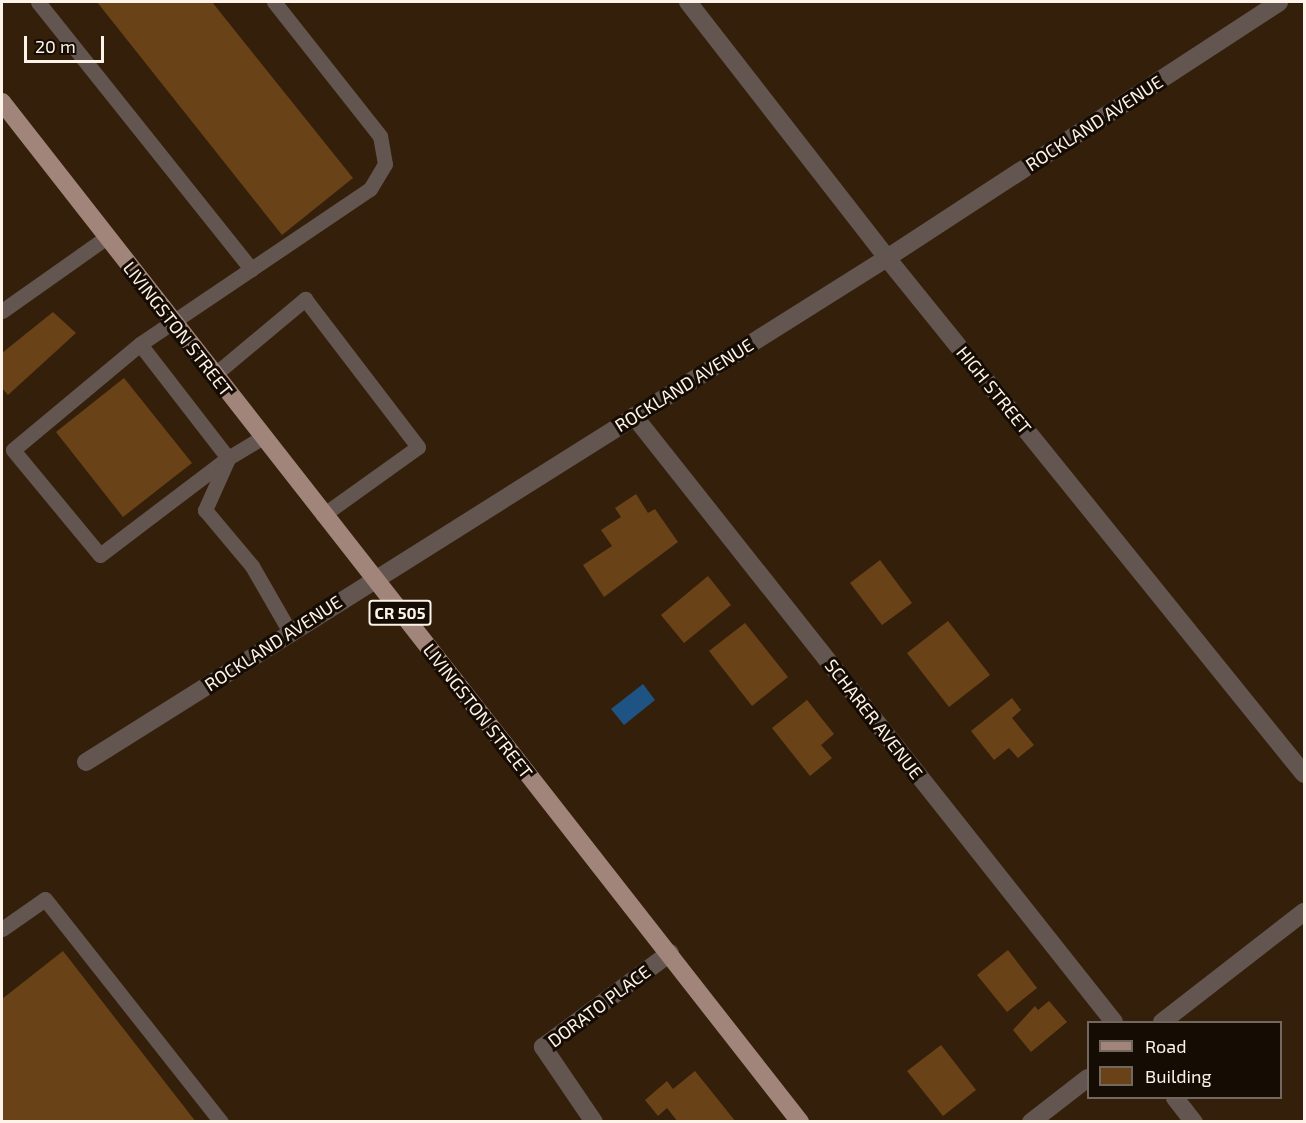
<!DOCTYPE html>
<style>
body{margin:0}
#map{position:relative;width:1306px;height:1123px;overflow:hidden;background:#34200a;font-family:"Exo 2",sans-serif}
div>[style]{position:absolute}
.water>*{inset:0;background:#1e5384}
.building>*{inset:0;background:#6a4218}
.lane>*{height:15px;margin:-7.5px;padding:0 7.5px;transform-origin:7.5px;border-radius:7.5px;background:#635550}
.street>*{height:18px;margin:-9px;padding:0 9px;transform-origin:9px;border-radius:9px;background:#635550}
.primary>*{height:18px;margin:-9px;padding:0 9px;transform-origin:9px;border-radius:9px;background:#a1847a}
span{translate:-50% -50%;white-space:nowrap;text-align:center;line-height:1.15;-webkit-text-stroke:6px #150c04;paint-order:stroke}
.shield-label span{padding:2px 4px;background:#150c04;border:2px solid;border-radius:4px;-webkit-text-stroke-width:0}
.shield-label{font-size:16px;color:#fef3e9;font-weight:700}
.street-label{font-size:18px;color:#fef3e9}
.frame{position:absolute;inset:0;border:3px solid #fef3e9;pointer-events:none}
.legend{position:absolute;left:1087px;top:1021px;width:195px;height:78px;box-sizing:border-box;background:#150c04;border:2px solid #726860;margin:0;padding:8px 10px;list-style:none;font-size:18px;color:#fef3e9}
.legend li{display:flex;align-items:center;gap:12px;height:30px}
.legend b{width:30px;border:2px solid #726860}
.scale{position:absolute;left:24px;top:36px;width:80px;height:27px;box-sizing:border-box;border:3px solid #fef3e9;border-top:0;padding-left:8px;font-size:18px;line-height:21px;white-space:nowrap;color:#fef3e9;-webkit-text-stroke:4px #150c04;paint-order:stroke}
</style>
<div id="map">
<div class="water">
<div style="clip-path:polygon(643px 684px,655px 700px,624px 725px,611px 709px)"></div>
</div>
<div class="building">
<div style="clip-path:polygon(97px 2px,212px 2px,353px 178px,282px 235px)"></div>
<div style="clip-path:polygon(53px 312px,76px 333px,8px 395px,2px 388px,2px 353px)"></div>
<div style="clip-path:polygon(124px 378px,192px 463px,123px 517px,56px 432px)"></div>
<div style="clip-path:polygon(636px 494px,648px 513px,655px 509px,678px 542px,604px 597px,583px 565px,612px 546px,601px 530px,621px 517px,615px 508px)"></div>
<div style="clip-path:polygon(880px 560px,912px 603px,882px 625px,850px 583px)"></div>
<div style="clip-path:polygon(708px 576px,731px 605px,684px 643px,661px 615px)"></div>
<div style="clip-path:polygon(948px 621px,990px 675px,949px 707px,907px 653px)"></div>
<div style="clip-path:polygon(745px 623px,788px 677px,752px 706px,709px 651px)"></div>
<div style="clip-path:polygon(1012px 698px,1021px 710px,1012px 718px,1034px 745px,1018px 758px,1009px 748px,994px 760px,971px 731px)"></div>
<div style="clip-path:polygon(807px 700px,834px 734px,821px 745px,832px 758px,810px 776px,772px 728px)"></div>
<div style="clip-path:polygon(1008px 950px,1037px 988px,1007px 1012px,977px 975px)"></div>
<div style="clip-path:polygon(63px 951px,196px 1122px,2px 1122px,2px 999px)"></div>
<div style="clip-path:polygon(1049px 1001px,1067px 1022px,1031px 1052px,1013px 1030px,1035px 1006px,1038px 1010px)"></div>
<div style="clip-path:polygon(941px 1045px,976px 1090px,943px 1116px,907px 1071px)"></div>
<div style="clip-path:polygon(695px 1071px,736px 1122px,678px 1122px,667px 1108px,658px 1116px,645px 1100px,667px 1081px,673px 1089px)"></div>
</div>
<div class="lane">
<div style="left:38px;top:2px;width:342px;rotate:51.4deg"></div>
<div style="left:2px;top:311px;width:128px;rotate:-35.2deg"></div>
<div style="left:140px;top:344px;width:165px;rotate:140.2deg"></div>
<div style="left:13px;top:450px;width:136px;rotate:50.4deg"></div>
<div style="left:100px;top:555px;width:161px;rotate:-37.2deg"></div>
<div style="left:214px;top:375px;width:119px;rotate:-39.9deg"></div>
<div style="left:305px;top:299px;width:186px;rotate:52.6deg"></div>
<div style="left:418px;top:447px;width:117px;rotate:144.4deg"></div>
<div style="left:263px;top:437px;width:41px;rotate:149deg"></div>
<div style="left:228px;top:458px;width:144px;rotate:-127.7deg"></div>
<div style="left:140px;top:344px;width:277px;rotate:-34deg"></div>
<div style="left:370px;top:189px;width:29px;rotate:-59deg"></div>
<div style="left:385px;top:164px;width:28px;rotate:-100deg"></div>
<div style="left:380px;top:136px;width:171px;rotate:-128.3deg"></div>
<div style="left:227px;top:461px;width:54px;rotate:114.2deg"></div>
<div style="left:205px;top:510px;width:73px;rotate:50deg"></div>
<div style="left:252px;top:566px;width:76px;rotate:60.1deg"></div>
<div style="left:2px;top:929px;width:52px;rotate:-34.9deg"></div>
<div style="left:45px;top:899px;width:284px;rotate:51.7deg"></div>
</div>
<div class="street">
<div style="left:688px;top:2px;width:324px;rotate:52.1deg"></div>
<div style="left:887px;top:258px;width:663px;rotate:51.06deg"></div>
<div style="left:634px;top:416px;width:773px;rotate:51.62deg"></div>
<div style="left:86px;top:762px;width:946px;rotate:-32.18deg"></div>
<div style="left:887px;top:258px;width:468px;rotate:-33.1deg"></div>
<div style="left:1162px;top:1022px;width:180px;rotate:-37.8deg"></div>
<div style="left:1175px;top:1098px;width:31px;rotate:52deg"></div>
<div style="left:594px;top:1122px;width:91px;rotate:-124.2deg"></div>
<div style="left:543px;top:1047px;width:158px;rotate:-36.5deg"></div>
<div style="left:1031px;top:1122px;width:72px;rotate:-37.7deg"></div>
</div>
<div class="primary">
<div style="left:2px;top:102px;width:1295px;rotate:51.96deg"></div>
</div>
<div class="shield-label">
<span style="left:400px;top:613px">CR 505</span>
</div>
<div class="street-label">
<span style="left:1094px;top:123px;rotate:-33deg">ROCKLAND AVENUE</span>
<span style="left:178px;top:329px;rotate:52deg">LIVINGSTON STREET</span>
<span style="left:684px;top:385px;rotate:-32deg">ROCKLAND AVENUE</span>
<span style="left:994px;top:390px;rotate:51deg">HIGH STREET</span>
<span style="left:273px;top:643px;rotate:-33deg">ROCKLAND AVENUE</span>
<span style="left:478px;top:711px;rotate:52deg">LIVINGSTON STREET</span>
<span style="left:874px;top:719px;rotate:52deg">SCHARER AVENUE</span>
<span style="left:599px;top:1006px;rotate:-37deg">DORATO PLACE</span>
</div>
<div class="frame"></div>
<ul class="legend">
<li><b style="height:8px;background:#a1847a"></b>Road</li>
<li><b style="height:16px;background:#6a4218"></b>Building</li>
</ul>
<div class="scale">20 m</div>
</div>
